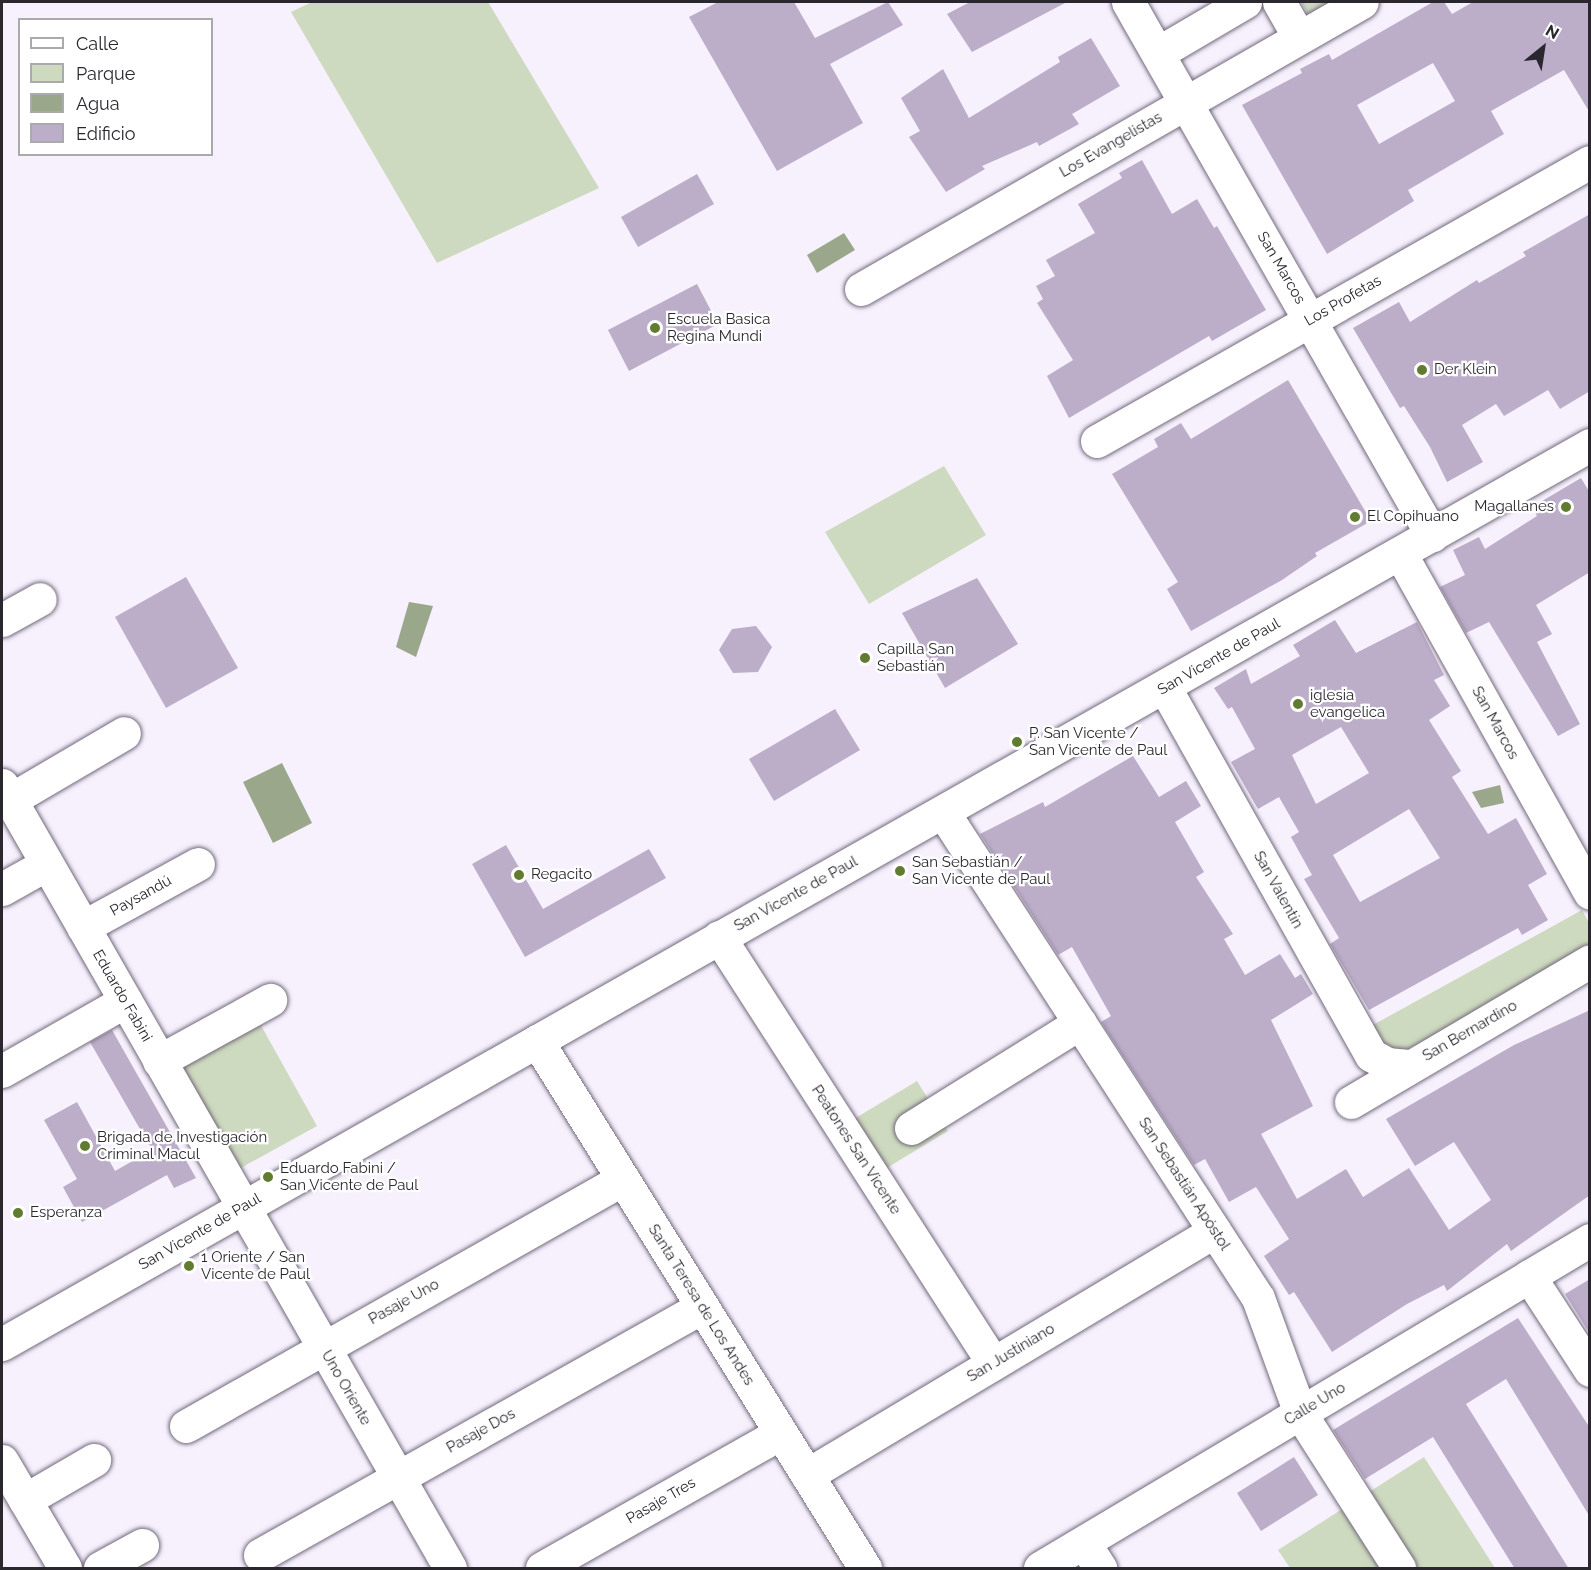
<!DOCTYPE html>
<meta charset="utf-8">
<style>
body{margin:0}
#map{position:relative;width:1591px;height:1570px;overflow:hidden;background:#f7f1fe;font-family:Raleway,sans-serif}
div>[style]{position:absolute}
.green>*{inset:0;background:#cedabf}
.water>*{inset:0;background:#9ba78b}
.building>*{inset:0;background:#bcadc9}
.roads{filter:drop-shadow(0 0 2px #73697b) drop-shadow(0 0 2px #73697b)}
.minor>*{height:33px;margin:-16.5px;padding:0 16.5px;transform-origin:16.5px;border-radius:16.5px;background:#fff}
.dots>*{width:16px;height:16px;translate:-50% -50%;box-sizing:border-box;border:3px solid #fff;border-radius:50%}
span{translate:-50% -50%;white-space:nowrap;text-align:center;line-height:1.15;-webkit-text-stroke:4.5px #fff;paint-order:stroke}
.street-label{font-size:15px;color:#2b272f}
.poi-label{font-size:15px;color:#2b272f}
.left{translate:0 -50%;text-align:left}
.right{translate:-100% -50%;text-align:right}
.frame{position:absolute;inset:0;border:3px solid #2b272f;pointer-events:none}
.legend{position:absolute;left:18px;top:18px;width:195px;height:138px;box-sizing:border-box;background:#fff;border:2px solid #aaa9ac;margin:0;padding:8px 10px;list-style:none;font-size:18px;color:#2b272f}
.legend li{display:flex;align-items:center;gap:12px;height:30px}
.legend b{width:30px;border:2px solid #aaa9ac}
.north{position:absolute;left:1513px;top:18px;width:60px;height:60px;-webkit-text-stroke:4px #fff;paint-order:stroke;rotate:30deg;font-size:16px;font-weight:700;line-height:24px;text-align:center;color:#2b272f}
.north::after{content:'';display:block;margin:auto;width:21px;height:27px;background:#2b272f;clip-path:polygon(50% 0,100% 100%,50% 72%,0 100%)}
</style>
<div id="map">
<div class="green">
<div style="clip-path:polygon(312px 2px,488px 2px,599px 188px,437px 263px,291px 12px)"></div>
<div style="clip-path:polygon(1301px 2px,1333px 2px,1309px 15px)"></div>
<div style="clip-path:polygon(944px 466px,986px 535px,869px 604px,825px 532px)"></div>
<div style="clip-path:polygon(1582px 910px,1589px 923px,1589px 955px,1393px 1057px,1371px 1026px)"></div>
<div style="clip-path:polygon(258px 1020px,317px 1126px,237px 1170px,177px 1064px)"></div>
<div style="clip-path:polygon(917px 1081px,948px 1131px,885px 1169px,854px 1119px)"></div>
<div style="clip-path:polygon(1424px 1457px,1495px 1568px,1290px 1568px,1278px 1550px)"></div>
</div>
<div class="water">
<div style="clip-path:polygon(844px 233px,855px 250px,817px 273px,807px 255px)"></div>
<div style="clip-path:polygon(409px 602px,433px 606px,416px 657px,396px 647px)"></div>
<div style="clip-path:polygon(282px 763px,312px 823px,273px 843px,243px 782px)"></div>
<div style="clip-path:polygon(1500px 785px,1504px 803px,1481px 808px,1472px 792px)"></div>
</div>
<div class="building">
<div style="clip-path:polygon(718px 2px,794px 2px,815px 38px,888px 2px,903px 25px,830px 64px,863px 123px,777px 171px,689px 17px)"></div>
<div style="clip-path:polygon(970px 2px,1067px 2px,972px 52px,947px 14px)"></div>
<div style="clip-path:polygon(evenodd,1433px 2px,1444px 2px,1452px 14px,1473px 2px,1590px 2px,1590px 113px,1564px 70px,1491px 111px,1504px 134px,1408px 190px,1414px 201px,1327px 254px,1242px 105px,1302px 73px,1300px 69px,1329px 54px,1332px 60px,1433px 2px,1433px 63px,1455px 101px,1379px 144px,1357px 105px,1433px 63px)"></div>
<div style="clip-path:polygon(1091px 38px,1120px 86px,1072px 114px,1079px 124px,1039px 146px,1037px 142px,982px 166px,985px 169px,946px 192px,909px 137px,920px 131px,901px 98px,943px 69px,969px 118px,1060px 62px,1058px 57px)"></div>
<div style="clip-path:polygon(1142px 160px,1172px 214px,1197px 199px,1214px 228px,1217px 226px,1266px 310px,1212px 341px,1209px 336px,1069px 418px,1047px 376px,1073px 360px,1037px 303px,1043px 299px,1036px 286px,1055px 276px,1046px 260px,1095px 233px,1078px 204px,1122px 178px,1119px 173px)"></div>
<div style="clip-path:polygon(697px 174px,714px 204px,638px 247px,621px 217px)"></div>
<div style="clip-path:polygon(1590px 214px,1590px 391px,1560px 409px,1548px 390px,1504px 416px,1496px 404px,1462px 425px,1483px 462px,1447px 482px,1430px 447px,1404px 406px,1400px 408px,1353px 328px,1399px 302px,1410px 322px,1477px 280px,1479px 283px,1526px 256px,1523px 252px)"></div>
<div style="clip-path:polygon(697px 284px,718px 324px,629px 371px,608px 330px)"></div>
<div style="clip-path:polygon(1288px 380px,1371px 521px,1315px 553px,1317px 556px,1282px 580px,1191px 631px,1167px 589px,1178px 582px,1112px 474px,1158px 447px,1154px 439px,1181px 423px,1191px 439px)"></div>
<div style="clip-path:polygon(1581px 478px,1590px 493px,1590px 572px,1536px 605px,1552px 634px,1537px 642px,1580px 724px,1558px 736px,1489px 622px,1466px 633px,1440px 587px,1465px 575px,1453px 550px,1479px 537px,1485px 549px,1537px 516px,1532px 507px)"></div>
<div style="clip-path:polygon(186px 577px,238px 668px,166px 708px,115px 617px)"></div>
<div style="clip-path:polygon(977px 578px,1018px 644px,945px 688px,902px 613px)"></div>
<div style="clip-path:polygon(evenodd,1335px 620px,1356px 653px,1417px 622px,1444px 675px,1434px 680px,1450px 706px,1429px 720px,1461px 771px,1452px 777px,1488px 834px,1516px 818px,1547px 874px,1528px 885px,1548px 920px,1522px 935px,1518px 928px,1369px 1010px,1330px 944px,1339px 938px,1304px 879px,1312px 875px,1291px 837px,1299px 832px,1279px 797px,1258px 809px,1231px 762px,1255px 749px,1232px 707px,1228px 709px,1214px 688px,1246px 669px,1251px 684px,1300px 656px,1293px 645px,1335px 620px,1341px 727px,1369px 773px,1316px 804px,1292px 755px,1341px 727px,1335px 620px,1409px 809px,1440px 858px,1360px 902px,1333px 855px,1409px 809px)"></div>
<div style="clip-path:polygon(756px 626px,772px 647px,758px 672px,733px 673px,719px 650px,732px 629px)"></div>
<div style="clip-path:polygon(835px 709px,860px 750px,774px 801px,749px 759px)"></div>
<div style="clip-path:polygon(1133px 756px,1159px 797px,1186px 781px,1201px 806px,1175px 822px,1204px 872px,1196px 877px,1233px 934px,1224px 939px,1245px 975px,1280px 954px,1295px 978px,1301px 974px,1313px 994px,1271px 1020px,1313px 1106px,1261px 1134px,1297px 1199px,1346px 1169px,1363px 1197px,1409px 1168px,1449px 1230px,1491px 1200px,1454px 1142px,1415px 1166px,1386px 1119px,1514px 1045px,1590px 1010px,1590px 1195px,1511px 1251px,1507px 1244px,1447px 1291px,1444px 1285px,1407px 1304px,1332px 1352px,1294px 1292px,1289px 1295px,1264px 1256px,1289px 1239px,1256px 1187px,1229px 1202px,1205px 1159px,1194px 1165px,1101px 1022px,1111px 1016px,1072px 947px,1058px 955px,980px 834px,1043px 802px,1045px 807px)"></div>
<div style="clip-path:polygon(506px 845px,543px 909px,649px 849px,666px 878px,525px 957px,472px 864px)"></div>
<div style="clip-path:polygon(112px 1030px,196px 1178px,174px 1188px,167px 1175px,82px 1222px,63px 1187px,77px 1179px,44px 1120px,77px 1102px,115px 1171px,152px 1150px,90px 1042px)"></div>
<div style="clip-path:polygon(1590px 1279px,1590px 1334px,1565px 1294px)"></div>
<div style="clip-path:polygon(1518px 1318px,1590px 1428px,1590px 1517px,1506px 1379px,1466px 1404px,1569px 1569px,1515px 1569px,1433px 1437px,1365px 1479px,1333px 1430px)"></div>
<div style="clip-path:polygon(1294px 1457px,1318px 1495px,1261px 1531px,1237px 1493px)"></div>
</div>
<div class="roads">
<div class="minor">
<div style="left:1128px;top:2px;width:614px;rotate:60.3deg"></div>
<div style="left:1279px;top:2px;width:40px;rotate:60.3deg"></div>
<div style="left:1158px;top:53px;width:101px;rotate:-30.4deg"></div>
<div style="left:861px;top:289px;width:577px;rotate:-29.81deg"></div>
<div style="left:1097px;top:441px;width:566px;rotate:-29.51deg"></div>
<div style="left:1400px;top:553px;width:389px;rotate:60.8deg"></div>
<div style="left:2px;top:620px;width:43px;rotate:-28.9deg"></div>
<div style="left:1165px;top:688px;width:421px;rotate:60.7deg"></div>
<div style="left:1371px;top:1055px;width:18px;rotate:29deg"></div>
<div style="left:1387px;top:1064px;width:24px;rotate:5deg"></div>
<div style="left:2px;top:785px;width:902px;rotate:60.22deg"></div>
<div style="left:10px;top:800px;width:132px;rotate:-30.4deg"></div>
<div style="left:943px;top:812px;width:579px;rotate:57.05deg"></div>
<div style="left:1258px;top:1298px;width:122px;rotate:69.9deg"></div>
<div style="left:1300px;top:1413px;width:184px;rotate:57.4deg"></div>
<div style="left:2px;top:889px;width:51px;rotate:-29.1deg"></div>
<div style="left:83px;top:927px;width:131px;rotate:-28.7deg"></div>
<div style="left:719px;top:937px;width:507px;rotate:57.25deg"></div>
<div style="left:537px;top:1041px;width:621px;rotate:58.1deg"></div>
<div style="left:159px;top:1061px;width:127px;rotate:-28.8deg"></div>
<div style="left:2px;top:1071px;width:142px;rotate:-29.6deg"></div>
<div style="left:1351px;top:1102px;width:277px;rotate:-30.5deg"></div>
<div style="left:911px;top:1128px;width:199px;rotate:-31.9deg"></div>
<div style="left:1529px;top:1276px;width:112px;rotate:57deg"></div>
<div style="left:2px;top:1344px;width:1825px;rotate:-29.52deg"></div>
<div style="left:186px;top:1426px;width:502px;rotate:-29.48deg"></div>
<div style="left:2px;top:1461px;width:124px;rotate:59.5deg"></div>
<div style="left:807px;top:1475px;width:475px;rotate:-30.9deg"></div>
<div style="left:25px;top:1500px;width:80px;rotate:-30.1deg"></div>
<div style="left:1084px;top:1543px;width:30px;rotate:57deg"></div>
<div style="left:260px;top:1555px;width:507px;rotate:-29.3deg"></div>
<div style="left:100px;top:1568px;width:48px;rotate:-28.7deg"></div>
<div style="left:542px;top:1568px;width:274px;rotate:-29.5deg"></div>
<div style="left:1040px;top:1568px;width:640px;rotate:-30.81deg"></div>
</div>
</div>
<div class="dots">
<div style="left:655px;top:328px;background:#617c31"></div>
<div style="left:1422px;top:370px;background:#617c31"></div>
<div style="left:1566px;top:507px;background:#617c31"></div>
<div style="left:1355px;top:517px;background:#617c31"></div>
<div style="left:865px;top:658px;background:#617c31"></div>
<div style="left:1298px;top:704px;background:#617c31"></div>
<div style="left:1017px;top:742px;background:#617c31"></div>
<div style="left:900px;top:871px;background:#617c31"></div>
<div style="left:519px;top:875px;background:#617c31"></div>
<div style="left:85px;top:1146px;background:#617c31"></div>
<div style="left:268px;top:1177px;background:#617c31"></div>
<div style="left:18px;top:1213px;background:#617c31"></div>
<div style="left:189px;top:1266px;background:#617c31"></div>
</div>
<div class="street-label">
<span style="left:1111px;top:145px;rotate:-30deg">Los Evangelistas</span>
<span style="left:1281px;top:268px;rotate:60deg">San Marcos</span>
<span style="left:1343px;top:301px;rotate:-30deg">Los Profetas</span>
<span style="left:1219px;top:657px;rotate:-30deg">San Vicente de Paul</span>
<span style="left:1495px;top:723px;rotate:61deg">San Marcos</span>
<span style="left:1278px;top:890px;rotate:61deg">San Valentín</span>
<span style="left:796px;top:894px;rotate:-29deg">San Vicente de Paul</span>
<span style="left:141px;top:896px;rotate:-29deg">Paysandú</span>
<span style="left:122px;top:996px;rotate:60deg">Eduardo Fabini</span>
<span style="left:1470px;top:1031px;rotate:-30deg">San Bernardino</span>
<span style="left:856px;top:1150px;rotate:57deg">Peatones San Vicente</span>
<span style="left:1184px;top:1184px;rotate:57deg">San Sebastián Apóstol</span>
<span style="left:200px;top:1232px;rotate:-30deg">San Vicente de Paul</span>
<span style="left:404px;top:1302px;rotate:-29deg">Pasaje Uno</span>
<span style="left:701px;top:1305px;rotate:58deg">Santa Teresa de Los Andes</span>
<span style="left:1011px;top:1353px;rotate:-31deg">San Justiniano</span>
<span style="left:346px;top:1388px;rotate:60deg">Uno Oriente</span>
<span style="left:1315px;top:1404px;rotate:-31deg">Calle Uno</span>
<span style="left:481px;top:1431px;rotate:-29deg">Pasaje Dos</span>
<span style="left:661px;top:1501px;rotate:-30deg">Pasaje Tres</span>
</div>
<div class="poi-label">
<span class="left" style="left:667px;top:328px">Escuela Basica<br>Regina Mundi</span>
<span class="left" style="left:1434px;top:370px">Der Klein</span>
<span class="right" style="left:1554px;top:507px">Magallanes</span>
<span class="left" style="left:1367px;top:517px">El Copihuano</span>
<span class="left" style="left:877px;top:658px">Capilla San<br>Sebastián</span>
<span class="left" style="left:1310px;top:704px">iglesia<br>evangelica</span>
<span class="left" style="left:1029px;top:742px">P. San Vicente /<br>San Vicente de Paul</span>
<span class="left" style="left:912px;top:871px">San Sebastián /<br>San Vicente de Paul</span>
<span class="left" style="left:531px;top:875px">Regacito</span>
<span class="left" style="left:97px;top:1146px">Brigada de Investigación<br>Criminal Macul</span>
<span class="left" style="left:280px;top:1177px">Eduardo Fabini /<br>San Vicente de Paul</span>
<span class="left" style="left:30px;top:1213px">Esperanza</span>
<span class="left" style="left:201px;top:1266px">1 Oriente / San<br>Vicente de Paul</span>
</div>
<div class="frame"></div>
<ul class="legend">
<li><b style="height:8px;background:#fff"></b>Calle</li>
<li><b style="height:16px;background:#cedabf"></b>Parque</li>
<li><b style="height:16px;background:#9ba78b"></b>Agua</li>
<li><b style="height:16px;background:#bcadc9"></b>Edificio</li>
</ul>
<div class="north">N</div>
</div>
